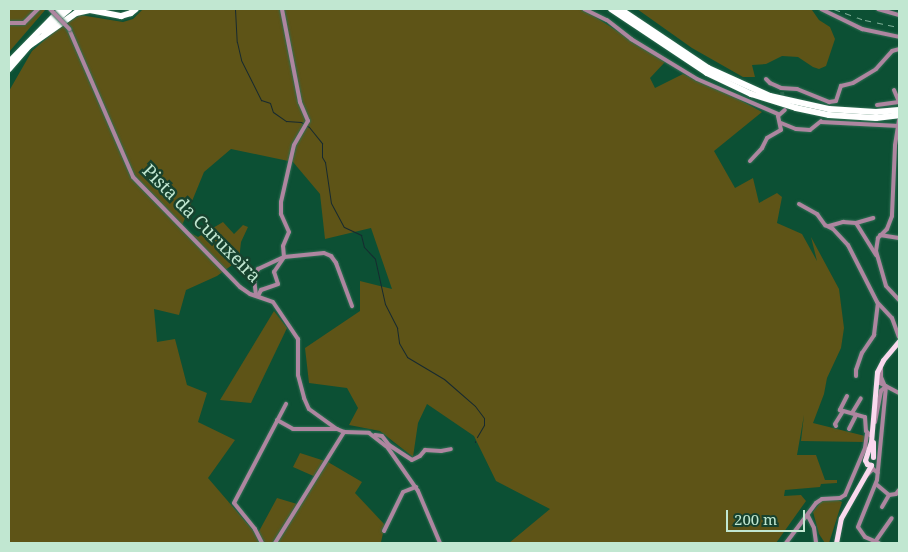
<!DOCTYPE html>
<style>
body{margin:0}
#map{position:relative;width:908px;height:552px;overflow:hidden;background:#0c5034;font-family:"Noto Serif",serif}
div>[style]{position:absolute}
.green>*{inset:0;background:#5e5417}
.stream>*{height:1px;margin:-0.5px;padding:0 0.5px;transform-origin:0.5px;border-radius:0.5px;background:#172a30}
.minor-tunnel>*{height:4px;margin-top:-2px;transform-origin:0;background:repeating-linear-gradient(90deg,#27674c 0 4px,transparent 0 6px)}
.roads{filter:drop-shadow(0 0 1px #306e53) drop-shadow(0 0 1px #306e53)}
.minor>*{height:4px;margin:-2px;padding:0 2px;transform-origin:2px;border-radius:2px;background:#ae86a0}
.major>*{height:5px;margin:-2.5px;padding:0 2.5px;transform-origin:2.5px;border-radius:2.5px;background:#fad9ee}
.highway>*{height:6px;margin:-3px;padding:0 3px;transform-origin:3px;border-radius:3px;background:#fff}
.rail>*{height:1px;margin-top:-0.5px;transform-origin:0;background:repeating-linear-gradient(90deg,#7cad95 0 6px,transparent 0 12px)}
.bridges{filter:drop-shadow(0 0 1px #306e53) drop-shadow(0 0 1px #306e53)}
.minor-bridge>*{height:4px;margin:-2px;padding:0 2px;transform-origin:2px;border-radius:2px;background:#ae86a0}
span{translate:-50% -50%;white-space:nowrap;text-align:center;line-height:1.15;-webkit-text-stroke:5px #17422e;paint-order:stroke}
.street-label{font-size:18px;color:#c1e7d1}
.frame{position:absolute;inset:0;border:10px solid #c1e7d1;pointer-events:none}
.scale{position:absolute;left:726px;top:510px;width:79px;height:22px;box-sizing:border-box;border:2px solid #c1e7d1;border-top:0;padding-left:6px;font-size:15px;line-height:18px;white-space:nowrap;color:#c1e7d1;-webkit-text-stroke:4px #17422e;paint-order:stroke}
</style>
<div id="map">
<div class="green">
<div style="clip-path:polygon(9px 9px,46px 9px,9px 52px)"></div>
<div style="clip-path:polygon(143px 9px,583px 9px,665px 62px,650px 78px,655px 88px,683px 74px,729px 94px,762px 112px,714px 151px,735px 188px,753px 178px,759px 203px,777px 193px,782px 197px,777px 223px,802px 234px,817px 261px,811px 237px,839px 289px,844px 328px,841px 348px,827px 378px,824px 394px,813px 423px,865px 436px,864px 442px,801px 441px,804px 415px,797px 455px,816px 455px,825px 480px,837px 480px,837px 483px,821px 484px,820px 487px,785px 490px,784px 496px,801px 495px,806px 501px,776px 543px,509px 543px,550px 509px,496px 481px,474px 436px,427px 404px,418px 423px,413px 457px,380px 431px,349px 425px,358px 408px,347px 388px,309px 383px,305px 348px,360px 311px,360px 281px,392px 289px,371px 228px,325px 239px,320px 194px,293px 162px,231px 149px,204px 172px,181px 228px,198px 237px,223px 222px,234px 234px,243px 225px,248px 227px,241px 242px,239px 260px,217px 276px,186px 290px,179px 315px,154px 309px,157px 342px,175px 339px,187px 385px,207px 393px,198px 422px,235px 440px,208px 478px,257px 535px,277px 498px,297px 504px,318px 478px,293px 467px,300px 453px,328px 462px,362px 482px,355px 493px,385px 525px,381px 542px,394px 543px,9px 543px,9px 91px,32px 51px,56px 30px,80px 15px,123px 22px,133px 19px)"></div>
<div style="clip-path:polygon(637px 9px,808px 9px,812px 10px,819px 20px,830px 27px,835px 39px,826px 66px,819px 69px,813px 67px,798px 57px,782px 56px,766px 64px,752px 65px,755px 77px,743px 77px,692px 48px)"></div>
<div style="clip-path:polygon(274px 311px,287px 328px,251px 403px,220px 400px)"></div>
<div style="clip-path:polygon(838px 500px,842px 502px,829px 543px,825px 543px,819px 534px,813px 512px,821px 501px)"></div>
</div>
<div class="stream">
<div style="left:235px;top:9px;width:33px;rotate:87deg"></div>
<div style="left:237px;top:42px;width:18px;rotate:77deg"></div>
<div style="left:241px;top:60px;width:45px;rotate:63.4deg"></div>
<div style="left:261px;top:100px;width:9px;rotate:18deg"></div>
<div style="left:270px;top:103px;width:9px;rotate:72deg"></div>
<div style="left:273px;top:112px;width:16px;rotate:35deg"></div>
<div style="left:286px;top:121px;width:15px;rotate:4deg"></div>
<div style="left:301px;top:122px;width:9px;rotate:32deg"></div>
<div style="left:309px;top:127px;width:21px;rotate:51deg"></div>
<div style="left:322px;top:143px;width:14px;rotate:90deg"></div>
<div style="left:322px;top:157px;width:6px;rotate:59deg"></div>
<div style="left:325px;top:162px;width:41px;rotate:81.7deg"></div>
<div style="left:331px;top:203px;width:27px;rotate:62deg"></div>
<div style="left:344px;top:227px;width:19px;rotate:25deg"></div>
<div style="left:361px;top:235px;width:12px;rotate:76deg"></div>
<div style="left:364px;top:247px;width:16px;rotate:47deg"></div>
<div style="left:375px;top:259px;width:46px;rotate:77.5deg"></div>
<div style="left:385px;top:304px;width:27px;rotate:63deg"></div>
<div style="left:397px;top:328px;width:15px;rotate:82deg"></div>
<div style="left:399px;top:343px;width:16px;rotate:60deg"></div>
<div style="left:407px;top:357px;width:43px;rotate:30.7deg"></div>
<div style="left:444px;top:379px;width:41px;rotate:41.1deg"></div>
<div style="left:475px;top:406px;width:15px;rotate:53deg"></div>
<div style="left:484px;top:418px;width:7px;rotate:90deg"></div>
<div style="left:484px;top:425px;width:14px;rotate:120deg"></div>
<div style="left:475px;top:442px;width:1px;rotate:-90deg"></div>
</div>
<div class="minor-tunnel">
<div style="left:782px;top:92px;width:18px;rotate:81deg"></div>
</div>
<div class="roads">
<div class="minor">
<div style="left:584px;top:9px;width:25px;rotate:26deg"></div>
<div style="left:607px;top:20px;width:31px;rotate:38deg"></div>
<div style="left:631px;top:39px;width:77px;rotate:31.2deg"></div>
<div style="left:697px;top:79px;width:88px;rotate:23.4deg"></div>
<div style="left:821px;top:9px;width:46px;rotate:26deg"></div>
<div style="left:862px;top:29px;width:38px;rotate:12deg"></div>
<div style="left:878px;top:9px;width:22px;rotate:16deg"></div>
<div style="left:9px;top:23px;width:15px"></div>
<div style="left:24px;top:23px;width:20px;rotate:-45deg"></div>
<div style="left:69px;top:29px;width:161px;rotate:66.6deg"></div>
<div style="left:133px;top:177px;width:153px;rotate:45.8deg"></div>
<div style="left:240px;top:287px;width:12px;rotate:35deg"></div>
<div style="left:250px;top:294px;width:24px;rotate:19deg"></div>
<div style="left:273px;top:302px;width:45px;rotate:56deg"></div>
<div style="left:298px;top:339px;width:36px;rotate:90deg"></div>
<div style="left:298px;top:375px;width:24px;rotate:75deg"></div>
<div style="left:304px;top:398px;width:12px;rotate:66deg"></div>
<div style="left:309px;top:409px;width:34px;rotate:36deg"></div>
<div style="left:337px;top:429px;width:8px;rotate:23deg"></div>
<div style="left:344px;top:432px;width:25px;rotate:2deg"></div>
<div style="left:369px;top:433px;width:24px;rotate:38deg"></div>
<div style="left:388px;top:448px;width:52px;rotate:55.1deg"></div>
<div style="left:418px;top:491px;width:56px;rotate:67.1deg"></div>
<div style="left:766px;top:79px;width:6px;rotate:45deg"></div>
<div style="left:770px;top:83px;width:12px;rotate:24deg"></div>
<div style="left:781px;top:88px;width:16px;rotate:4deg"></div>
<div style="left:797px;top:89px;width:35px;rotate:22deg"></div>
<div style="left:894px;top:90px;width:13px;rotate:67deg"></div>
<div style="left:829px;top:102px;width:7px;rotate:-8deg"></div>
<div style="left:836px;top:101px;width:16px;rotate:-72deg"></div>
<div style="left:841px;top:86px;width:12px;rotate:-14deg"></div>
<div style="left:853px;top:83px;width:27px;rotate:-31deg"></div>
<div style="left:876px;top:69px;width:24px;rotate:-48deg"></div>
<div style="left:892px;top:51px;width:7px;rotate:-16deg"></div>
<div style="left:877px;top:105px;width:22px;rotate:-8deg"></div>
<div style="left:899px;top:120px;width:26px;rotate:99deg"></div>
<div style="left:895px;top:146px;width:70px;rotate:92.5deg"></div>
<div style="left:892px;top:216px;width:14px;rotate:111deg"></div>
<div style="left:887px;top:229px;width:13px;rotate:135deg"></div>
<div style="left:878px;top:238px;width:13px;rotate:99deg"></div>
<div style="left:876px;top:251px;width:36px;rotate:74deg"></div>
<div style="left:886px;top:286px;width:19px;rotate:47deg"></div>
<div style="left:821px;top:122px;width:78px;rotate:2.9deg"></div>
<div style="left:781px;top:123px;width:16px;rotate:22deg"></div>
<div style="left:796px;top:129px;width:14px;rotate:4deg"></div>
<div style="left:810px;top:130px;width:14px;rotate:-39deg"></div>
<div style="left:750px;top:161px;width:18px;rotate:-47deg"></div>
<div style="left:762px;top:148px;width:11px;rotate:-63deg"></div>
<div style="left:767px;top:138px;width:16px;rotate:-30deg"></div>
<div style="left:781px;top:130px;width:14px;rotate:-102deg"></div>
<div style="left:778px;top:116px;width:9px;rotate:-41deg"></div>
<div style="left:799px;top:204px;width:21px;rotate:29deg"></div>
<div style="left:817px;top:214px;width:14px;rotate:54deg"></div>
<div style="left:825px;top:225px;width:9px;rotate:27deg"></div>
<div style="left:833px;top:229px;width:22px;rotate:47deg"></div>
<div style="left:848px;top:245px;width:64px;rotate:63deg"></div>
<div style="left:877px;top:302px;width:22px;rotate:47deg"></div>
<div style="left:892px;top:318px;width:20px;rotate:70deg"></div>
<div style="left:856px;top:223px;width:18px;rotate:-16deg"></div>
<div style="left:829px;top:226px;width:15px;rotate:-16deg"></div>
<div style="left:843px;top:222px;width:13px;rotate:4deg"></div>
<div style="left:856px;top:223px;width:38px;rotate:58deg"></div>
<div style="left:880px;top:235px;width:19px;rotate:9deg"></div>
<div style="left:256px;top:295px;width:17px;rotate:-97deg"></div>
<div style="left:254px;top:278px;width:10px;rotate:-66deg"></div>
<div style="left:258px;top:269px;width:29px;rotate:-25deg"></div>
<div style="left:284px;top:257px;width:40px;rotate:-5.7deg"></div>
<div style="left:324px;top:253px;width:8px;rotate:23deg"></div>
<div style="left:331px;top:256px;width:9px;rotate:54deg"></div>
<div style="left:336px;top:263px;width:46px;rotate:69.6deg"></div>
<div style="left:258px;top:296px;width:7px;rotate:-63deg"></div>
<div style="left:261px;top:290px;width:18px;rotate:-19deg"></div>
<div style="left:278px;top:284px;width:13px;rotate:-108deg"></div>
<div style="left:274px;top:272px;width:18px;rotate:-56deg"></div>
<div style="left:284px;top:257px;width:11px;rotate:-95deg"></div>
<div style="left:283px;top:246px;width:15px;rotate:-67deg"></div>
<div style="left:289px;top:232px;width:20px;rotate:-114deg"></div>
<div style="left:281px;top:214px;width:12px;rotate:-90deg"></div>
<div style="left:281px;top:202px;width:58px;rotate:-77.2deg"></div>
<div style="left:294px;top:145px;width:28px;rotate:-60deg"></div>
<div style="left:308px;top:121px;width:21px;rotate:-113deg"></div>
<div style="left:300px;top:102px;width:95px;rotate:-101deg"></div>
<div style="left:881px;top:368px;width:9px;rotate:90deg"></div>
<div style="left:881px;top:377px;width:8px;rotate:67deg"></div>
<div style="left:856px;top:376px;width:6px;rotate:-90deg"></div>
<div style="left:856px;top:370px;width:18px;rotate:-71deg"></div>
<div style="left:862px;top:353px;width:22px;rotate:-56deg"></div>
<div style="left:874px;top:335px;width:31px;rotate:-83deg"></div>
<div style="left:878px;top:376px;width:7px;rotate:74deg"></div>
<div style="left:880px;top:383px;width:21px;rotate:28deg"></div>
<div style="left:847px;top:396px;width:16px;rotate:117deg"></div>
<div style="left:840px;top:410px;width:26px;rotate:16deg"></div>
<div style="left:865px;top:417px;width:14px;rotate:86deg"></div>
<div style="left:866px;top:431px;width:6px;rotate:45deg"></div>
<div style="left:852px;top:413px;width:17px;rotate:-59deg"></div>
<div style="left:277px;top:420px;width:18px;rotate:29deg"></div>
<div style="left:293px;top:429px;width:44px"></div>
<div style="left:875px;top:422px;width:32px;rotate:-79deg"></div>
<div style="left:881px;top:391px;width:7px;rotate:-45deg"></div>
<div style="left:836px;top:426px;width:2px;rotate:-117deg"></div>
<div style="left:835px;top:424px;width:15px;rotate:-58deg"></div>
<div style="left:849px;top:429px;width:16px;rotate:-63deg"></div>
<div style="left:375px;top:435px;width:7px;rotate:8deg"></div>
<div style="left:382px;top:436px;width:11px;rotate:52deg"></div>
<div style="left:389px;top:445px;width:27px;rotate:33deg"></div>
<div style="left:412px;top:460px;width:9px;rotate:-27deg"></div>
<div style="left:420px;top:456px;width:8px;rotate:-50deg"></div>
<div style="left:425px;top:450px;width:16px;rotate:4deg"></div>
<div style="left:441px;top:451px;width:10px;rotate:-11deg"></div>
<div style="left:866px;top:476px;width:10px;rotate:-45deg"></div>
<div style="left:873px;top:469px;width:6px;rotate:39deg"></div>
<div style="left:876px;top:484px;width:17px;rotate:40deg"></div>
<div style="left:889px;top:495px;width:14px;rotate:120deg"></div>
<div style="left:889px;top:495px;width:7px;rotate:-8deg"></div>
<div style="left:896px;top:494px;width:5px;rotate:-53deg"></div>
<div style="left:808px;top:516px;width:13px;rotate:63deg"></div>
<div style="left:814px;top:528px;width:15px;rotate:82deg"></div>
<div style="left:384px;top:531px;width:43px;rotate:-64deg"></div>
<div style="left:403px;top:492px;width:14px;rotate:-21deg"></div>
<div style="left:875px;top:542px;width:29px;rotate:-55deg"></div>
<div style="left:262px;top:543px;width:16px;rotate:-117deg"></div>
<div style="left:255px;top:529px;width:33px;rotate:-129deg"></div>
<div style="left:234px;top:503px;width:112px;rotate:-62.3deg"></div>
<div style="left:275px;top:543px;width:131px;rotate:-58.1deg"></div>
<div style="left:786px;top:543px;width:50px;rotate:-53.1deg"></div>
<div style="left:816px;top:503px;width:7px;rotate:-34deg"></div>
<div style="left:822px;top:499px;width:18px;rotate:-3deg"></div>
<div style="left:840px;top:498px;width:6px;rotate:-31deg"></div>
<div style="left:845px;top:495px;width:51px;rotate:-66.9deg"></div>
<div style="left:865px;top:448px;width:14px;rotate:-82deg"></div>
<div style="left:879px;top:543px;width:15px;rotate:-157deg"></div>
<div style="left:865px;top:537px;width:12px;rotate:-125deg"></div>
<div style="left:858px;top:527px;width:51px;rotate:-68deg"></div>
<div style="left:877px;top:480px;width:94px;rotate:-84.5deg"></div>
</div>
<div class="major">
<div style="left:873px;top:442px;width:15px;rotate:90deg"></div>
<div style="left:871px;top:465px;width:4px;rotate:-166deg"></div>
<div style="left:867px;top:464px;width:4px;rotate:-117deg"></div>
<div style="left:865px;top:460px;width:19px;rotate:-72deg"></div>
<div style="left:871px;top:442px;width:70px;rotate:-85.1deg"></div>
<div style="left:877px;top:372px;width:13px;rotate:-63deg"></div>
<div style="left:883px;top:360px;width:25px;rotate:-50deg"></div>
<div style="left:836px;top:543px;width:25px;rotate:-79deg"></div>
<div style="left:841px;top:518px;width:61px;rotate:-60.5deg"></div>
</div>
<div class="highway">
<div style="left:611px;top:9px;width:115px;rotate:33.7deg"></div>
<div style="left:707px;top:73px;width:49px;rotate:25.5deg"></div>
<div style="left:751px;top:94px;width:47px;rotate:17.3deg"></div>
<div style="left:796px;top:108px;width:34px;rotate:12deg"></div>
<div style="left:829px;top:115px;width:47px;rotate:3.7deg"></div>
<div style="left:876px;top:118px;width:23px;rotate:-7deg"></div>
<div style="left:620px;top:9px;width:106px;rotate:33.8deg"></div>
<div style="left:708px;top:68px;width:68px;rotate:24.3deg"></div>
<div style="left:770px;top:96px;width:60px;rotate:12.4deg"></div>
<div style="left:829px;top:109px;width:47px;rotate:3.7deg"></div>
<div style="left:876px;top:112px;width:23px;rotate:-5deg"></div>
<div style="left:43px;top:31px;width:34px;rotate:-40deg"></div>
<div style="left:29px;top:46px;width:57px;rotate:-35.1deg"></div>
<div style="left:76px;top:13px;width:14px;rotate:-12deg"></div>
<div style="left:90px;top:10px;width:32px;rotate:11deg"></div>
<div style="left:121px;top:16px;width:10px;rotate:-17deg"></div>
<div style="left:131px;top:13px;width:6px;rotate:-39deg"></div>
<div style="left:9px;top:62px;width:74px;rotate:-45.5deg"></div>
<div style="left:9px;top:69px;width:33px;rotate:-49deg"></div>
</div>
</div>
<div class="rail">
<div style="left:834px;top:9px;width:33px;rotate:20deg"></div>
<div style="left:865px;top:20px;width:35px;rotate:12deg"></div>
</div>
<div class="bridges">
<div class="minor-bridge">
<div style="left:50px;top:9px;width:28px;rotate:46deg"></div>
</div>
</div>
<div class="street-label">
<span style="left:202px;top:223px;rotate:45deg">Pista da Curuxeira</span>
</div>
<div class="frame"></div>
<div class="scale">200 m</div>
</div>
